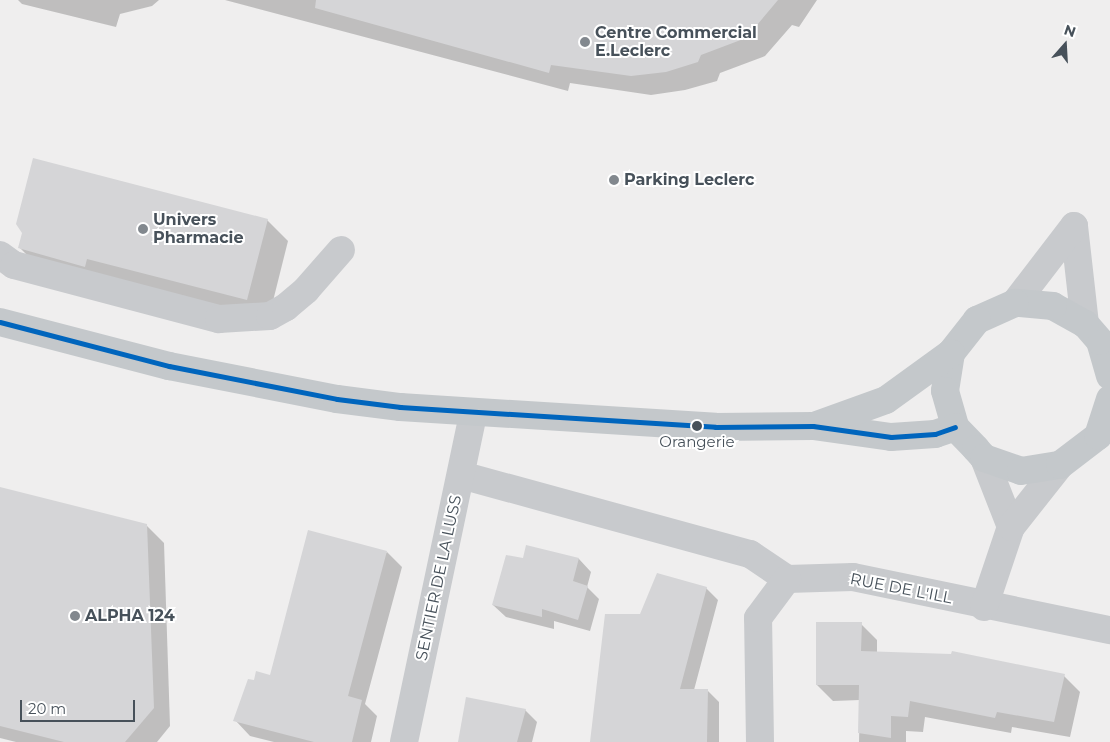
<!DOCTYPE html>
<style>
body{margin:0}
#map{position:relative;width:1110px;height:742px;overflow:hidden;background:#efeeee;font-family:Montserrat,sans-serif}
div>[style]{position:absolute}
.shadow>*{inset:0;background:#0003}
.building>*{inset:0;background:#d5d5d7}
.minor>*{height:28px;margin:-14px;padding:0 14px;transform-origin:14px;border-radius:14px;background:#c8cacd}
.major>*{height:28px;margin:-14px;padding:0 14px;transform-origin:14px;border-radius:14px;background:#c4c8cb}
.bus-1>*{height:5px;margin:-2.5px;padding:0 2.5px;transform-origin:2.5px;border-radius:2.5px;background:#0065bd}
.dots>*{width:14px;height:14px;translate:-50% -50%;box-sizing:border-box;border:2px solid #fff;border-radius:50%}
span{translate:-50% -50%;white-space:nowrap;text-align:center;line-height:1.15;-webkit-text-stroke:4px #fff;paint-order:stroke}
.bus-label{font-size:15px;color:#47515a}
.poi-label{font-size:16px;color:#47515a;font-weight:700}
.left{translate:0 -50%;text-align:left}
.street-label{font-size:16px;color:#47515a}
.north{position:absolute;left:1040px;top:20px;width:50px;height:50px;-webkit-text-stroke:4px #fff;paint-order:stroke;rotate:19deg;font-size:14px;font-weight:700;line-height:20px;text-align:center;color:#47515a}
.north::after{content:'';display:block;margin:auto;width:18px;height:22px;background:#47515a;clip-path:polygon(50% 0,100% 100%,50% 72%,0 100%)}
.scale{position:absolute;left:20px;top:700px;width:115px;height:22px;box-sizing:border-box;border:2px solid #47515a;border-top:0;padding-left:6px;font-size:15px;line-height:18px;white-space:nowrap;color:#47515a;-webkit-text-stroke:4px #fff;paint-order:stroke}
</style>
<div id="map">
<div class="shadow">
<div style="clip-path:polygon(18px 0,159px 0,152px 6px,120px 14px,116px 27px,22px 4px)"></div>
<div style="clip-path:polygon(225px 0,817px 0,799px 27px,792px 25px,765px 56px,720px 73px,717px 81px,685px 90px,651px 95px,570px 83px,568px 91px)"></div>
<div style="clip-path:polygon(267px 220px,288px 241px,268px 321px,41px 269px,20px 248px)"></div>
<div style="clip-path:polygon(0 488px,146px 525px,164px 543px,170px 726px,157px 742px,16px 742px,0 738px)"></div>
<div style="clip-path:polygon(387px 552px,402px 567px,365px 704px,377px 716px,371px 742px,274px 742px,250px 736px,235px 720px,255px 682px,271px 677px)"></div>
<div style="clip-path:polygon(579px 559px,591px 572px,587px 587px,599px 599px,590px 631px,554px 621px,554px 629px,506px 617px,493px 605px,524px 560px)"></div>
<div style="clip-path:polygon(706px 588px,718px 600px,694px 690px,707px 690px,719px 702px,719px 742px,591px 742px,641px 616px)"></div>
<div style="clip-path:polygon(861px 624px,877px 640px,877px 653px,1064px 676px,1080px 692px,1070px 737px,1012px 727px,1011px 733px,925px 717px,923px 732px,906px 731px,906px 742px,859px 742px,860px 700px,833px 701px,817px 685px)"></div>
<div style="clip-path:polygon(525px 710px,537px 722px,532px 742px,459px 742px)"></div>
</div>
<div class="building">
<div style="clip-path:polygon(316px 0,778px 0,746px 38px,701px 55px,698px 62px,666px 72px,631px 76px,551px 65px,549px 73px,315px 8px)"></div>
<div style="clip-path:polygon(33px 158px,268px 219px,247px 300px,87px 259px,85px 267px,18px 248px,22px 233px,16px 224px)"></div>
<div style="clip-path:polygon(0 487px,147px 524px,154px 708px,125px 742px,64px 742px,0 726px)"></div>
<div style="clip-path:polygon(308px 530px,387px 551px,348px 696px,362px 700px,352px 742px,314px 742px,233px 721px,248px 679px,254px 680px,256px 671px,270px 675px)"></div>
<div style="clip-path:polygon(526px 545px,579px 558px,573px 581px,588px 586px,578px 620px,542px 609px,542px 617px,492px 605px,506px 555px,523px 558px)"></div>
<div style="clip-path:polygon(657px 573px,707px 587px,680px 689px,708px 689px,707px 742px,590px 742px,605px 614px,640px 614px)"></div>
<div style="clip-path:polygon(816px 622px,862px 622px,861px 651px,951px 654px,952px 651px,1065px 674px,1054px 722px,997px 712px,995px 718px,910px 701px,908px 717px,891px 716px,891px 738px,858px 733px,859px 685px,816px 685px)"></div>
<div style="clip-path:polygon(466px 697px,526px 709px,517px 742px,458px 742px)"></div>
</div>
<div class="minor">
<div style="left:1074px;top:226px;width:99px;rotate:83.6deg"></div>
<div style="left:0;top:255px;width:17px;rotate:36deg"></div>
<div style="left:14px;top:265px;width:212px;rotate:14.8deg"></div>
<div style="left:219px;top:319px;width:51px;rotate:-3.4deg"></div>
<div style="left:270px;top:316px;width:18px;rotate:-29deg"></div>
<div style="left:286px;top:307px;width:26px;rotate:-40deg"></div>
<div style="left:306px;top:290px;width:53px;rotate:-48.8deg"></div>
<div style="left:1015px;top:303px;width:97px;rotate:-52.5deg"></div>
<div style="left:984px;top:458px;width:74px;rotate:68.6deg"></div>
<div style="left:461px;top:475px;width:300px;rotate:15.3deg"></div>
<div style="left:750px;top:554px;width:45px;rotate:34deg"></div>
<div style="left:787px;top:579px;width:66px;rotate:-1.7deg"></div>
<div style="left:853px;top:577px;width:262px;rotate:11.7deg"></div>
<div style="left:984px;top:607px;width:84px;rotate:-71.4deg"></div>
<div style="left:1011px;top:527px;width:79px;rotate:-51.7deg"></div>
<div style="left:404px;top:742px;width:335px;rotate:-78.1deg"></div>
<div style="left:760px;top:742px;width:124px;rotate:-90.9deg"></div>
<div style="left:758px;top:618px;width:49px;rotate:-53.4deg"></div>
</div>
<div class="major">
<div style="left:0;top:322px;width:175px;rotate:14.6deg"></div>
<div style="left:169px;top:366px;width:171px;rotate:11.1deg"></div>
<div style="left:337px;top:399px;width:64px;rotate:7.2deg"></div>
<div style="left:400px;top:407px;width:316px;rotate:3.6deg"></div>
<div style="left:715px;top:427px;width:98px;rotate:-0.6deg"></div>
<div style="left:813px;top:426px;width:79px;rotate:8deg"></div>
<div style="left:891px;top:437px;width:44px;rotate:-3.9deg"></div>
<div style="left:935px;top:434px;width:21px;rotate:-19deg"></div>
<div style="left:1110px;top:376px;width:36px;rotate:-106deg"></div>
<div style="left:1100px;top:341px;width:23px;rotate:-131deg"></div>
<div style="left:1085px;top:324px;width:37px;rotate:-151deg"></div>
<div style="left:1053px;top:306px;width:38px;rotate:-175deg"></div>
<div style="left:1015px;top:303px;width:42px;rotate:155.9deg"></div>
<div style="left:977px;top:320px;width:42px;rotate:128.2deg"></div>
<div style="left:951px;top:353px;width:38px;rotate:99deg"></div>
<div style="left:945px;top:391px;width:37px;rotate:74deg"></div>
<div style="left:955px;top:427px;width:30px;rotate:46deg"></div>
<div style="left:976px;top:449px;width:12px;rotate:48deg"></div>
<div style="left:984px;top:458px;width:39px;rotate:19deg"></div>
<div style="left:1021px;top:471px;width:39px;rotate:-9deg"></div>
<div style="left:1060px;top:465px;width:48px;rotate:-37.3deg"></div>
<div style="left:1098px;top:436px;width:39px;rotate:-72deg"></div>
<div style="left:817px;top:425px;width:73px;rotate:-19.9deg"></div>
<div style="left:886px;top:400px;width:80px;rotate:-35.9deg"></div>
</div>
<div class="bus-1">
<div style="left:0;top:322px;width:175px;rotate:14.6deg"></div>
<div style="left:169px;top:366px;width:171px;rotate:11.1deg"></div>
<div style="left:337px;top:399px;width:64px;rotate:7.2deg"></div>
<div style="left:400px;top:407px;width:316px;rotate:3.6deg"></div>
<div style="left:715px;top:427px;width:98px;rotate:-0.6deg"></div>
<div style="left:813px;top:426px;width:79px;rotate:8deg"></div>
<div style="left:891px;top:437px;width:44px;rotate:-3.9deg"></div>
<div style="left:935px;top:434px;width:21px;rotate:-19deg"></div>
</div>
<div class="dots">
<div style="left:585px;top:42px;background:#82888e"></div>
<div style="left:614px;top:180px;background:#82888e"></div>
<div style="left:143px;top:229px;background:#82888e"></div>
<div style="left:697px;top:426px;background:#47515a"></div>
<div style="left:75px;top:616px;background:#82888e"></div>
</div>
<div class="bus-label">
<span style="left:697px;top:442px">Orangerie</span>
</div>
<div class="poi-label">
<span class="left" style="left:595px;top:42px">Centre Commercial<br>E.Leclerc</span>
<span class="left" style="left:624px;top:180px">Parking Leclerc</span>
<span class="left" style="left:153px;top:229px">Univers<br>Pharmacie</span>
<span class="left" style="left:85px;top:616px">ALPHA 124</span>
</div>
<div class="street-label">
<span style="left:439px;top:578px;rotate:-78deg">SENTIER DE LA LUSS</span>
<span style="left:901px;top:589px;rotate:11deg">RUE DE L'ILL</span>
</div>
<div class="north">N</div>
<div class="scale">20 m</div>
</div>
